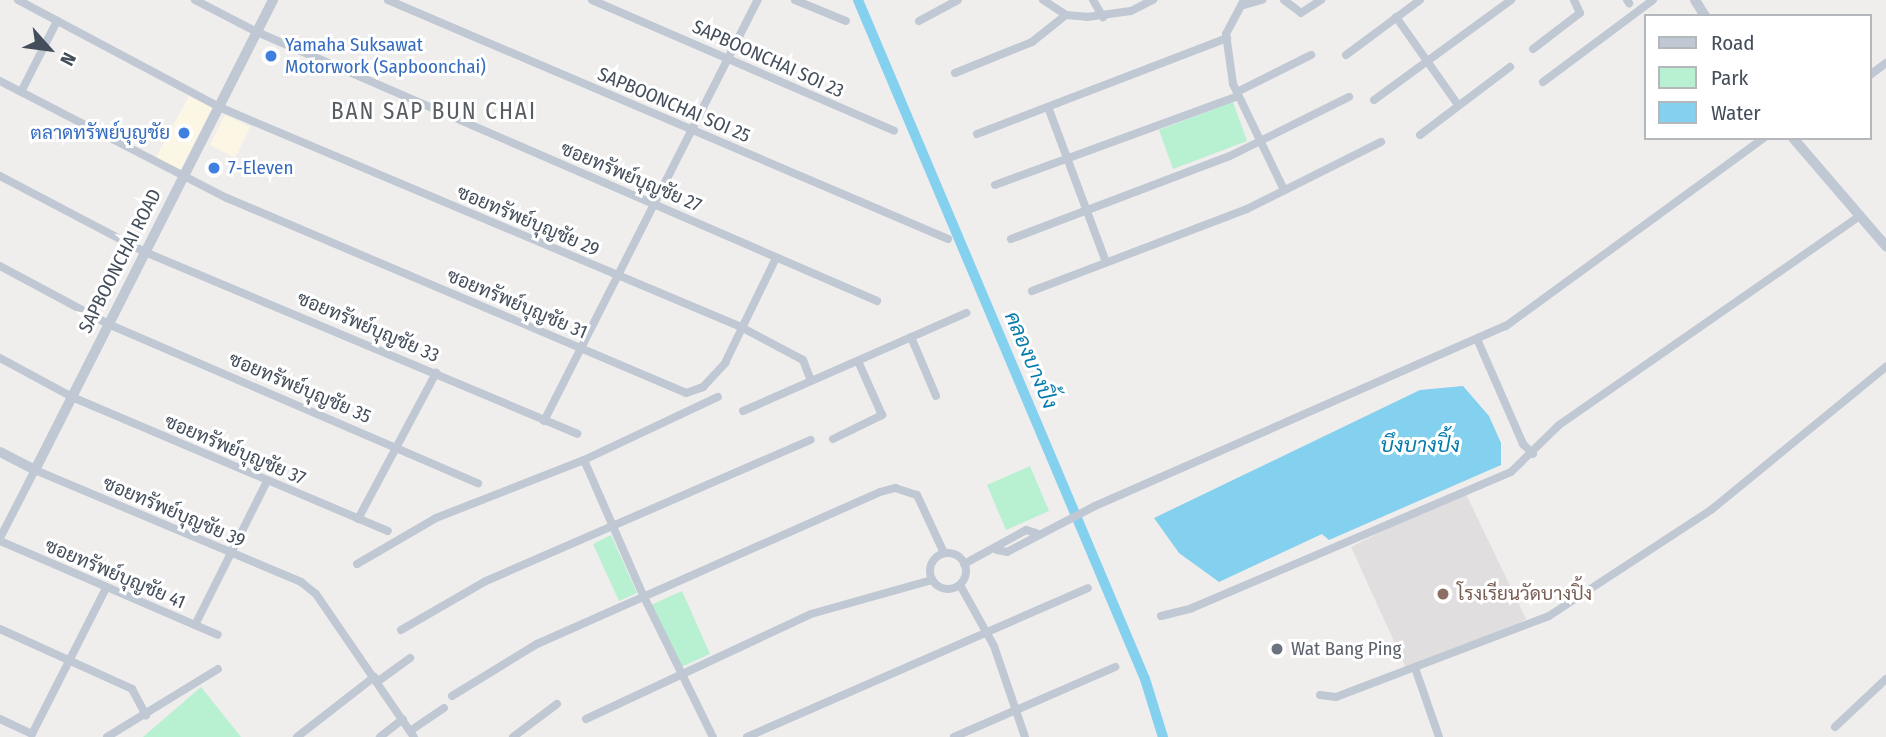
<!DOCTYPE html>
<meta charset="utf-8">
<style>
body{margin:0}
#map{position:relative;width:1886px;height:737px;overflow:hidden;background:#f0eded;font-family:"Fira Sans Condensed",Sarabun,sans-serif}
div>[style]{position:absolute}
.commercial>*{inset:0;background:#fcf7e4}
.education>*{inset:0;background:#e1dedf}
.green>*{inset:0;background:#b8f0d2}
.water>*{inset:0;background:#83d0ef}
.canal>*{height:10px;margin:-5px;padding:0 5px;transform-origin:5px;border-radius:5px;background:#83d0ef}
.minor>*{height:8px;margin:-4px;padding:0 4px;transform-origin:4px;border-radius:4px;background:#bfc8d3}
.minor>.ring{margin:-4px;padding:0;box-sizing:content-box;background:none;border:8px solid #bfc8d3;border-radius:50%}
.tertiary>*{height:10px;margin:-5px;padding:0 5px;transform-origin:5px;border-radius:5px;background:#bfc8d3}
.dots>*{width:19px;height:19px;translate:-50% -50%;box-sizing:border-box;border:4px solid #fff;border-radius:50%}
span{translate:-50% -50%;white-space:nowrap;text-align:center;line-height:1.15;-webkit-text-stroke:6px #fff;paint-order:stroke}
.shop-label{font-size:19px;color:#366cbe}
.left{translate:0 -50%;text-align:left}
.right{translate:-100% -50%;text-align:right}
.street-label{font-size:19px;color:#444e5b}
.education-label{font-size:19px;color:#785e54}
.worship-label{font-size:19px;color:#5b616d}
.water-label{font-size:21px;color:#067cad;font-style:italic}
.quarter-label{font-size:23px;color:#595d62;letter-spacing:2px}
.legend{position:absolute;left:1644px;top:14px;width:228px;height:126px;box-sizing:border-box;background:#fff;border:2px solid #b4b8bd;margin:0;padding:9px 12px;list-style:none;font-size:21px;color:#444e5b}
.legend li{display:flex;align-items:center;gap:14px;height:35px}
.legend b{width:35px;border:2px solid #b4b8bd}
.north{position:absolute;left:14px;top:14px;width:70px;height:70px;-webkit-text-stroke:5px #fff;paint-order:stroke;rotate:118deg;font-size:19px;font-weight:700;line-height:28px;text-align:center;color:#444e5b}
.north::after{content:'';display:block;margin:auto;width:24px;height:32px;background:#444e5b;clip-path:polygon(50% 0,100% 100%,50% 72%,0 100%)}
</style>
<div id="map">
<div class="commercial">
<div style="clip-path:polygon(189px 96px,212px 108px,179px 172px,155px 159px)"></div>
<div style="clip-path:polygon(225px 115px,250px 127px,235px 158px,210px 145px)"></div>
</div>
<div class="education">
<div style="clip-path:polygon(1464px 490px,1526px 619px,1493px 639px,1407px 670px,1351px 547px)"></div>
</div>
<div class="green">
<div style="clip-path:polygon(1233px 102px,1247px 141px,1173px 169px,1159px 130px)"></div>
<div style="clip-path:polygon(1030px 466px,1049px 511px,1006px 530px,987px 485px)"></div>
<div style="clip-path:polygon(611px 535px,637px 593px,619px 601px,593px 544px)"></div>
<div style="clip-path:polygon(682px 591px,710px 654px,679px 668px,651px 605px)"></div>
<div style="clip-path:polygon(201px 687px,241px 737px,143px 737px,180px 705px)"></div>
</div>
<div class="water">
<div style="clip-path:polygon(1463px 386px,1489px 416px,1501px 443px,1501px 465px,1329px 540px,1322px 534px,1219px 582px,1179px 553px,1154px 518px,1420px 390px)"></div>
</div>
<div class="canal">
<div style="left:858px;top:0;width:737px;rotate:67.09deg"></div>
<div style="left:1145px;top:679px;width:61px;rotate:72.8deg"></div>
</div>
<div class="minor">
<div style="left:18px;top:0;width:228px;rotate:28deg"></div>
<div style="left:219px;top:107px;width:566px;rotate:22.85deg"></div>
<div style="left:741px;top:327px;width:70px;rotate:28deg"></div>
<div style="left:803px;top:360px;width:22px;rotate:69deg"></div>
<div style="left:195px;top:0;width:70px;rotate:27.3deg"></div>
<div style="left:257px;top:32px;width:676px;rotate:23.45deg"></div>
<div style="left:388px;top:0;width:609px;rotate:23.11deg"></div>
<div style="left:592px;top:0;width:329px;rotate:23.4deg"></div>
<div style="left:795px;top:0;width:55px;rotate:22.4deg"></div>
<div style="left:1043px;top:0;width:27px;rotate:33deg"></div>
<div style="left:1066px;top:15px;width:21px;rotate:5deg"></div>
<div style="left:1087px;top:17px;width:44px;rotate:-7.8deg"></div>
<div style="left:1131px;top:11px;width:25px;rotate:-27deg"></div>
<div style="left:1093px;top:0;width:20px;rotate:60deg"></div>
<div style="left:1244px;top:0;width:38px;rotate:118deg"></div>
<div style="left:1226px;top:34px;width:50px;rotate:82deg"></div>
<div style="left:1233px;top:84px;width:118px;rotate:64.3deg"></div>
<div style="left:1284px;top:0;width:21px;rotate:37deg"></div>
<div style="left:1301px;top:13px;width:24px;rotate:-33deg"></div>
<div style="left:1627px;top:0;width:4px;rotate:56deg"></div>
<div style="left:1244px;top:5px;width:19px;rotate:-16deg"></div>
<div style="left:1396px;top:17px;width:108px;rotate:54.8deg"></div>
<div style="left:919px;top:21px;width:44px;rotate:-28.3deg"></div>
<div style="left:1533px;top:49px;width:59px;rotate:-37.5deg"></div>
<div style="left:1580px;top:13px;width:14px;rotate:-115deg"></div>
<div style="left:1346px;top:55px;width:92px;rotate:-36.6deg"></div>
<div style="left:955px;top:73px;width:83px;rotate:-21.9deg"></div>
<div style="left:1032px;top:42px;width:43px;rotate:-38.5deg"></div>
<div style="left:1870px;top:75px;width:20px;rotate:-37deg"></div>
<div style="left:0;top:81px;width:255px;rotate:27.3deg"></div>
<div style="left:227px;top:198px;width:499px;rotate:23deg"></div>
<div style="left:686px;top:393px;width:18px;rotate:-19deg"></div>
<div style="left:703px;top:387px;width:33px;rotate:-47deg"></div>
<div style="left:725px;top:363px;width:117px;rotate:-64.1deg"></div>
<div style="left:1543px;top:82px;width:137px;rotate:-36.7deg"></div>
<div style="left:21px;top:92px;width:80px;rotate:-63.1deg"></div>
<div style="left:1237px;top:92px;width:83px;rotate:-26.6deg"></div>
<div style="left:1374px;top:100px;width:170px;rotate:-36.1deg"></div>
<div style="left:1048px;top:107px;width:165px;rotate:69.5deg"></div>
<div style="left:977px;top:134px;width:268px;rotate:-21deg"></div>
<div style="left:1420px;top:135px;width:113px;rotate:-37.1deg"></div>
<div style="left:0;top:176px;width:164px;rotate:27.7deg"></div>
<div style="left:145px;top:252px;width:469px;rotate:22.8deg"></div>
<div style="left:995px;top:185px;width:259px;rotate:-20.1deg"></div>
<div style="left:1011px;top:239px;width:234px;rotate:-20.8deg"></div>
<div style="left:1230px;top:156px;width:133px;rotate:-26.4deg"></div>
<div style="left:0;top:266px;width:123px;rotate:28.2deg"></div>
<div style="left:108px;top:324px;width:403px;rotate:23.3deg"></div>
<div style="left:1032px;top:291px;width:230px;rotate:-20.9deg"></div>
<div style="left:1247px;top:209px;width:150px;rotate:-26.6deg"></div>
<div style="left:911px;top:337px;width:64px;rotate:67deg"></div>
<div style="left:1477px;top:339px;width:115px;rotate:66.3deg"></div>
<div style="left:1523px;top:444px;width:14px;rotate:45deg"></div>
<div style="left:0;top:358px;width:82px;rotate:28.4deg"></div>
<div style="left:72px;top:397px;width:343px;rotate:23deg"></div>
<div style="left:743px;top:411px;width:244px;rotate:-23.7deg"></div>
<div style="left:544px;top:421px;width:472px;rotate:-63.1deg"></div>
<div style="left:833px;top:439px;width:55px;rotate:-26.1deg"></div>
<div style="left:882px;top:415px;width:59px;rotate:-114deg"></div>
<div style="left:584px;top:460px;width:147px;rotate:66.4deg"></div>
<div style="left:643px;top:595px;width:158px;rotate:63.8deg"></div>
<div style="left:358px;top:519px;width:166px;rotate:-61.9deg"></div>
<div style="left:0;top:538px;width:76px;rotate:-62.8deg"></div>
<div style="left:35px;top:470px;width:289px;rotate:22.8deg"></div>
<div style="left:301px;top:582px;width:19px;rotate:39deg"></div>
<div style="left:316px;top:594px;width:173px;rotate:55.6deg"></div>
<div style="left:0;top:541px;width:237px;rotate:23.3deg"></div>
<div style="left:997px;top:550px;width:10px;rotate:11deg"></div>
<div style="left:1007px;top:552px;width:99px;rotate:-27.6deg"></div>
<div style="left:1095px;top:506px;width:449px;rotate:-23.7deg"></div>
<div style="left:1506px;top:326px;width:319px;rotate:-36.1deg"></div>
<div class="ring" style="left:930px;top:553px;width:28px;height:28px"></div>
<div style="left:357px;top:564px;width:91px;rotate:-30.2deg"></div>
<div style="left:436px;top:518px;width:159px;rotate:-21.4deg"></div>
<div style="left:584px;top:460px;width:148px;rotate:-25.2deg"></div>
<div style="left:964px;top:564px;width:71px;rotate:-28.7deg"></div>
<div style="left:1026px;top:530px;width:10px;rotate:17deg"></div>
<div style="left:960px;top:585px;width:70px;rotate:60.9deg"></div>
<div style="left:994px;top:646px;width:96px;rotate:71.2deg"></div>
<div style="left:1161px;top:616px;width:32px;rotate:-14deg"></div>
<div style="left:1192px;top:608px;width:347px;rotate:-23.1deg"></div>
<div style="left:1511px;top:472px;width:67px;rotate:-44.4deg"></div>
<div style="left:1559px;top:425px;width:364px;rotate:-34.8deg"></div>
<div style="left:195px;top:625px;width:161px;rotate:-63.4deg"></div>
<div style="left:0;top:629px;width:145px;rotate:24.4deg"></div>
<div style="left:132px;top:689px;width:30px;rotate:62deg"></div>
<div style="left:401px;top:630px;width:98px;rotate:-30deg"></div>
<div style="left:486px;top:581px;width:354px;rotate:-23.5deg"></div>
<div style="left:1415px;top:668px;width:73px;rotate:70.8deg"></div>
<div style="left:377px;top:682px;width:41px;rotate:-36deg"></div>
<div style="left:1320px;top:695px;width:16px;rotate:7deg"></div>
<div style="left:1336px;top:697px;width:228px;rotate:-20.8deg"></div>
<div style="left:1549px;top:616px;width:194px;rotate:-33.2deg"></div>
<div style="left:1711px;top:510px;width:226px;rotate:-39.3deg"></div>
<div style="left:452px;top:696px;width:100px;rotate:-31.5deg"></div>
<div style="left:537px;top:644px;width:375px;rotate:-23.9deg"></div>
<div style="left:880px;top:492px;width:16px;rotate:-15deg"></div>
<div style="left:895px;top:488px;width:23px;rotate:18deg"></div>
<div style="left:917px;top:495px;width:64px;rotate:65deg"></div>
<div style="left:0;top:719px;width:35px;rotate:25deg"></div>
<div style="left:32px;top:734px;width:164px;rotate:-63.1deg"></div>
<div style="left:586px;top:719px;width:248px;rotate:-25deg"></div>
<div style="left:811px;top:614px;width:126px;rotate:-15.7deg"></div>
<div style="left:1835px;top:727px;width:70px;rotate:-43.3deg"></div>
<div style="left:410px;top:731px;width:41px;rotate:-34.1deg"></div>
<div style="left:107px;top:737px;width:130px;rotate:-31.5deg"></div>
<div style="left:297px;top:737px;width:98px;rotate:-37.9deg"></div>
<div style="left:380px;top:737px;width:29px;rotate:-38deg"></div>
<div style="left:513px;top:737px;width:55px;rotate:-36.9deg"></div>
<div style="left:747px;top:737px;width:372px;rotate:-23.6deg"></div>
<div style="left:954px;top:737px;width:176px;rotate:-23.5deg"></div>
</div>
<div class="tertiary">
<div style="left:1695px;top:0;width:19px;rotate:58deg"></div>
<div style="left:1793px;top:138px;width:143px;rotate:49.3deg"></div>
<div style="left:0;top:452px;width:39px;rotate:27deg"></div>
<div style="left:35px;top:470px;width:527px;rotate:-63.14deg"></div>
</div>
<div class="dots">
<div style="left:271px;top:56px;background:#3f7fe0"></div>
<div style="left:184px;top:133px;background:#3f7fe0"></div>
<div style="left:214px;top:168px;background:#3f7fe0"></div>
<div style="left:1443px;top:594px;background:#8d6e63"></div>
<div style="left:1277px;top:649px;background:#6b7280"></div>
</div>
<div class="shop-label">
<span class="left" style="left:285px;top:56px">Yamaha Suksawat<br>Motorwork (Sapboonchai)</span>
<span class="right" style="left:170px;top:133px">ตลาดทรัพย์บุญชัย</span>
<span class="left" style="left:228px;top:168px">7-Eleven</span>
</div>
<div class="street-label">
<span style="left:768px;top:59px;rotate:24deg">SAPBOONCHAI SOI 23</span>
<span style="left:674px;top:105px;rotate:23deg">SAPBOONCHAI SOI 25</span>
<span style="left:631px;top:177px;rotate:23deg">ซอยทรัพย์บุญชัย 27</span>
<span style="left:528px;top:221px;rotate:23deg">ซอยทรัพย์บุญชัย 29</span>
<span style="left:120px;top:261px;rotate:-63deg">SAPBOONCHAI ROAD</span>
<span style="left:517px;top:304px;rotate:23deg">ซอยทรัพย์บุญชัย 31</span>
<span style="left:368px;top:327px;rotate:23deg">ซอยทรัพย์บุญชัย 33</span>
<span style="left:300px;top:388px;rotate:23deg">ซอยทรัพย์บุญชัย 35</span>
<span style="left:235px;top:450px;rotate:23deg">ซอยทรัพย์บุญชัย 37</span>
<span style="left:174px;top:512px;rotate:23deg">ซอยทรัพย์บุญชัย 39</span>
<span style="left:115px;top:574px;rotate:23deg">ซอยทรัพย์บุญชัย 41</span>
</div>
<div class="education-label">
<span class="left" style="left:1457px;top:594px">โรงเรียนวัดบางปิ้ง</span>
</div>
<div class="worship-label">
<span class="left" style="left:1291px;top:649px">Wat Bang Ping</span>
</div>
<div class="water-label">
<span style="left:1031px;top:360px;rotate:67deg">คลองบางปิ้ง</span>
<span style="left:1420px;top:445px">บึงบางปิ้ง</span>
</div>
<div class="quarter-label">
<span style="left:434px;top:111px">BAN SAP BUN CHAI</span>
</div>
<ul class="legend">
<li><b style="height:9px;background:#bfc8d3"></b>Road</li>
<li><b style="height:19px;background:#b8f0d2"></b>Park</li>
<li><b style="height:19px;background:#83d0ef"></b>Water</li>
</ul>
<div class="north">N</div>
</div>
